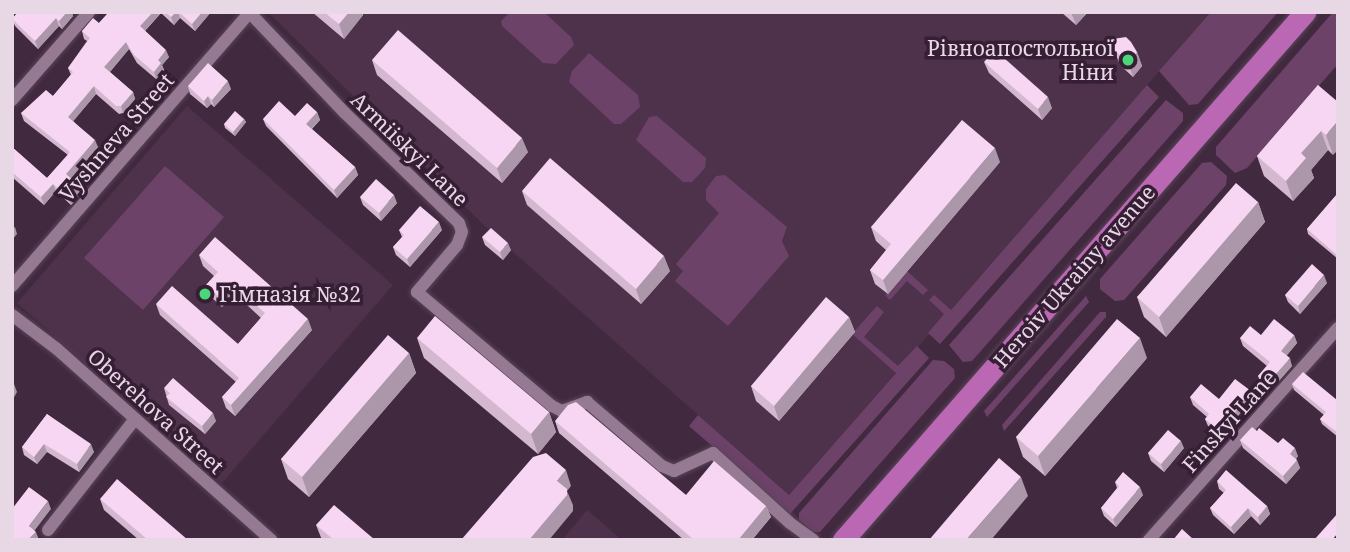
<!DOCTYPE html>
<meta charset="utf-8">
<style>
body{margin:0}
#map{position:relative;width:1350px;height:552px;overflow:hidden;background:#41293f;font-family:"Noto Serif",serif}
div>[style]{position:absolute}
.built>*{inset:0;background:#4e314b}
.green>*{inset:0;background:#6d4269}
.roads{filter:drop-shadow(0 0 2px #594557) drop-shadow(0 0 2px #594557)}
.minor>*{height:12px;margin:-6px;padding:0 6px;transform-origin:6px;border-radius:6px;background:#967a93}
.trunk>*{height:21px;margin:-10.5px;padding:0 10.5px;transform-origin:10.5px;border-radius:10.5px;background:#ba68b3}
.wall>*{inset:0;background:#d4b8d0}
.shaded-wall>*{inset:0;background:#ac96a9}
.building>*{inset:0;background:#f6d6f2}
.dots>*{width:19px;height:19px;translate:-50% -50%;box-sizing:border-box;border:4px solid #361f34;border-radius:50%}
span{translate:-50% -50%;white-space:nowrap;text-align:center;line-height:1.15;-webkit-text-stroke:7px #361f34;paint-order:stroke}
.poi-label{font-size:21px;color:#e8d8e6}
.right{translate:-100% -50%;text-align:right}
.left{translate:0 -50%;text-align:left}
.street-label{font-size:21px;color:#e8d8e6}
.frame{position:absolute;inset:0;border:14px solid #e8d8e6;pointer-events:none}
</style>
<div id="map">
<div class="built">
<div style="clip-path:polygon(268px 12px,1211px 12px,789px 495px,494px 235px)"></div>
<div style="clip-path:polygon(187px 106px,393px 285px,222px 483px,17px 303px)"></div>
<div style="clip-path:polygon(587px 510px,622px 540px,562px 540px)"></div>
</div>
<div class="green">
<div style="clip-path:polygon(510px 12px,544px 12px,571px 37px,574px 45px,556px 64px,543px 63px,502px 26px,501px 21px)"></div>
<div style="clip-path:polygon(1211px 12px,1278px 12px,1198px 104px,1189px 105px,1159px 71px)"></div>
<div style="clip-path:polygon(1333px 12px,1338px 12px,1338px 64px,1247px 168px,1235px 173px,1216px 155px,1216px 147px)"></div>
<div style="clip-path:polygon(589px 53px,638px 95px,640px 107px,621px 124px,614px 124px,569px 82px,572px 71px)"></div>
<div style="clip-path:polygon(1147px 85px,1159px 97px,940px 344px,928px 333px,944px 314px,929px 300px,934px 295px,951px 310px)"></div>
<div style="clip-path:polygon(1166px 100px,1183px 113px,1183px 121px,972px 361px,963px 362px,949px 345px)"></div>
<div style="clip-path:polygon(657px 116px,706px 158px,705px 168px,692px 182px,683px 182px,636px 140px,649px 117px)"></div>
<div style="clip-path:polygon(1211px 162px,1227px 176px,1226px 185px,1124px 300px,1115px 301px,1100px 289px,1100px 279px,1202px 163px)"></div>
<div style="clip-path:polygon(165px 166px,224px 217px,143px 310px,84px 258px)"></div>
<div style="clip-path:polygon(725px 175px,787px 227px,782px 241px,789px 256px,728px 326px,675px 281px,683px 271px,676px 264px,719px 213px,706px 200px,706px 189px,716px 176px)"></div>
<div style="clip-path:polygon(907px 271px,928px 290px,923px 295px,907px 281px,890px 300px,885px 295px)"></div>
<div style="clip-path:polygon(1086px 296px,1089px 302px,987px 417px,984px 411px)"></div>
<div style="clip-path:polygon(877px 306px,884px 312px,864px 337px,898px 366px,917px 346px,929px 358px,790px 514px,689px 426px,698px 415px,789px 495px,896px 373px,852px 334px)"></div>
<div style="clip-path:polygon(1100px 312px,1106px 312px,1106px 317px,1004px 431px,1002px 425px)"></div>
<div style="clip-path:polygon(933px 360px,944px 361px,954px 369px,955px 378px,820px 532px,813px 532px,799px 520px,799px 513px)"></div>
</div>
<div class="roads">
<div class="minor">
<div style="left:249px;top:12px;width:139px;rotate:46.5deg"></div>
<div style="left:345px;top:113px;width:158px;rotate:44deg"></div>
<div style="left:459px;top:223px;width:9px;rotate:72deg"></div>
<div style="left:462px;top:232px;width:14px;rotate:111deg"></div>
<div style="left:457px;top:245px;width:62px;rotate:130.4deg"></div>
<div style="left:417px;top:292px;width:177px;rotate:40.2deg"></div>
<div style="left:552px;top:406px;width:11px;rotate:27deg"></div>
<div style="left:562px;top:411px;width:27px;rotate:-20deg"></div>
<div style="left:587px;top:402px;width:99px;rotate:40.5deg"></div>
<div style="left:662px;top:466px;width:13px;rotate:23deg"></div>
<div style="left:674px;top:471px;width:43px;rotate:-24.8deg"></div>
<div style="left:713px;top:453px;width:104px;rotate:42.3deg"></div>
<div style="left:790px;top:523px;width:29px;rotate:36deg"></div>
<div style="left:12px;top:100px;width:117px;rotate:-48.8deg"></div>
<div style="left:12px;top:286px;width:362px;rotate:-49deg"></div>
<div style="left:12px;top:315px;width:56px;rotate:37.1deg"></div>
<div style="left:57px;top:349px;width:287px;rotate:41.7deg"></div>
<div style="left:48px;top:530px;width:141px;rotate:-51.9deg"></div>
<div style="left:1149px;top:540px;width:284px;rotate:-48.3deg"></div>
</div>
<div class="trunk">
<div style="left:843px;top:540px;width:702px;rotate:-48.81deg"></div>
</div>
</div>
<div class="wall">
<div style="clip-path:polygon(18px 12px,72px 12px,73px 16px,62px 29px,59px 26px,38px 49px,15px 26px,12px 19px)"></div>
<div style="clip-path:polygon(109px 12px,211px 12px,195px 31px,180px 18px,174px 25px,161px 13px,145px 31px,169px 57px,162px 65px,164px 70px,156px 79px,137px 63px,129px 49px,110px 72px,133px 92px,135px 99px,123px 113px,119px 114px,96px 94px,73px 121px,98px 147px,71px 179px,81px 193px,71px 205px,56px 191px,44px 205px,12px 177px,12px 147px,47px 178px,68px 155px,24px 121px,21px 113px,53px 96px,71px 75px,68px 68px,87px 41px,84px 39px,82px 31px,99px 23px)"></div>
<div style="clip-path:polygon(312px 12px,362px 12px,363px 15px,344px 39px)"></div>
<div style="clip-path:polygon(1061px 12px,1088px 12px,1076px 25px)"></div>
<div style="clip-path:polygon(1114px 50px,1137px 52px,1142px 66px,1133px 77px,1120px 65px)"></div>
<div style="clip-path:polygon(372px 60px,528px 152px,502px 183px,377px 75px)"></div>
<div style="clip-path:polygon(984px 62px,1052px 108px,1042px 120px,989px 73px)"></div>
<div style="clip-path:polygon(1318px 85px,1333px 155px,1328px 150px,1311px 170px,1314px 178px,1293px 201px,1264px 176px,1257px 156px)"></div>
<div style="clip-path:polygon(188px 86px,231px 89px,214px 107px,211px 104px,207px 108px,190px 94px)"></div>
<div style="clip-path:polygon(317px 112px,320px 120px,312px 129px,355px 167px,358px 175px,337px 198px,266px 126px,263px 119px,295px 116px)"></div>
<div style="clip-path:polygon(244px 119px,246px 122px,235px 136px,225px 128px,224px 124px)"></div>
<div style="clip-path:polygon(1000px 162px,888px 294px,875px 284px,870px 270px,886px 250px,876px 241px,871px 227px)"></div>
<div style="clip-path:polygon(522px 191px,670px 271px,641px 304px,527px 205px)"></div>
<div style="clip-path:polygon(1338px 193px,1338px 259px,1308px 234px,1307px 229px)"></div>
<div style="clip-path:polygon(360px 197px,397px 203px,381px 221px,363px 205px)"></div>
<div style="clip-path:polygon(1258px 202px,1265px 222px,1166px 337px,1144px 317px,1137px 297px)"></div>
<div style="clip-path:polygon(399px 230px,442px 230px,410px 267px,396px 255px,393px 247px,402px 237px)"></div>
<div style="clip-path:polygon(482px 237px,511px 250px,503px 260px,485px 245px)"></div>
<div style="clip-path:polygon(199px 255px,312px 330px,235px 416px,226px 408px,222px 397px,236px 382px,160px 315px,156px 304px,238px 344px,261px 318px,234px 293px,222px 307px,210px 296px,206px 285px,214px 276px,203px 266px)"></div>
<div style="clip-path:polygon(1327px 283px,1300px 314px,1288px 302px,1285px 295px)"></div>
<div style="clip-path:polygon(849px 317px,855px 332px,779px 421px,756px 401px,751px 386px)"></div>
<div style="clip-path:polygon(1261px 335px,1294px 335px,1297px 343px,1286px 356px,1292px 366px,1270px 391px,1261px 384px,1258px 376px,1267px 366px,1243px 346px,1240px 338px)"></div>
<div style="clip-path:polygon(417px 338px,549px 412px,556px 432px,538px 454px,424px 358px)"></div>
<div style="clip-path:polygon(409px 353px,416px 373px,309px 497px,288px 479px,281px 459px)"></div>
<div style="clip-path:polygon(1147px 358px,1045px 476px,1023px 457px,1016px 437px)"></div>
<div style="clip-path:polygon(1292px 384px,1337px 400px,1338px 399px,1338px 437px,1322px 424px,1320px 419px,1324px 415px,1294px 390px)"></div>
<div style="clip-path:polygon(164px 388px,216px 421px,205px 434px,169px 405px)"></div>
<div style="clip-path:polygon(1251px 391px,1254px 398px,1239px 418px,1241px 423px,1230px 436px,1224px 432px,1220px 437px,1208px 426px,1205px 419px,1207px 417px,1193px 405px,1190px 397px,1219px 399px)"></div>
<div style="clip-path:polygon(47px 414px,94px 452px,79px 472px,47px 452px,37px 464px,24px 455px,22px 447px)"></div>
<div style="clip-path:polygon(555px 421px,686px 495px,766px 506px,771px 517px,752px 540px,684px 540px,559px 433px)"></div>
<div style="clip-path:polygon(1240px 440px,1278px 443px,1298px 456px,1296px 459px,1300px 468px,1286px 484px,1243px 448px)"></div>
<div style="clip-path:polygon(1184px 448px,1164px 472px,1151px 461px,1148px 453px)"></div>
<div style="clip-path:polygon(1217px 481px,1267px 506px,1270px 514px,1260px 525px,1251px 516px,1234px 534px,1213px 515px,1210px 508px,1224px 493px,1219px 489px)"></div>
<div style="clip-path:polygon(1115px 482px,1143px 495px,1116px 527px,1104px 516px,1101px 508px,1117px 488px)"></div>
<div style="clip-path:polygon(100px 499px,188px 540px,139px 540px,104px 510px)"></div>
<div style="clip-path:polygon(316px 525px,375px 540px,322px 540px)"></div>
</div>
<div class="shaded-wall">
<div style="clip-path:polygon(67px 12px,72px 12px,73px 16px,62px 29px,59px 21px)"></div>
<div style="clip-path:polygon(153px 12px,161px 12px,161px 13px,142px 34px,140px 26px)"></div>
<div style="clip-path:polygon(176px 12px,178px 12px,180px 18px,174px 25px,171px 17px)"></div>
<div style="clip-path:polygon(202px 12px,211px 12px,195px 31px,192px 24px)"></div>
<div style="clip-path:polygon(349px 12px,362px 12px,363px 15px,344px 39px,339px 24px)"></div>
<div style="clip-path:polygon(1071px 12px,1088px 12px,1076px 25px)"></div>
<div style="clip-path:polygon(56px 18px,59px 26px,38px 49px,35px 41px)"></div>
<div style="clip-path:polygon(126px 42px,129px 49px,107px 75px,104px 67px)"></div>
<div style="clip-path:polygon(166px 50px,169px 57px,162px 65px,164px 70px,156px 79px,154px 72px,158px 60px)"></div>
<div style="clip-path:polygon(1137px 52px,1142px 66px,1133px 77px,1128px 62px)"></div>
<div style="clip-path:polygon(228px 81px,231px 89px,214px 107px,212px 100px)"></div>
<div style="clip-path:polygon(94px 86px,96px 94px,71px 124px,68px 117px)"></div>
<div style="clip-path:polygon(133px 92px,135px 99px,123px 113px,121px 106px)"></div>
<div style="clip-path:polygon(208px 96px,211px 104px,207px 108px,204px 101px)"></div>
<div style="clip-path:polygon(1048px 97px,1052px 108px,1042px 120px,1038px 109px)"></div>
<div style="clip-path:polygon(317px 112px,320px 120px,309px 131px,306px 124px)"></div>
<div style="clip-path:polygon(244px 119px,246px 122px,235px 136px,233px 132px)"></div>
<div style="clip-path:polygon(1338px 121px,1338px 150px,1333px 155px,1326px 135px)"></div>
<div style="clip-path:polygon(1321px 131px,1328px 150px,1311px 170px,1314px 178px,1293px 201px,1286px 181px,1301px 153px)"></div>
<div style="clip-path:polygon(522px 138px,528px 152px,502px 183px,497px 168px)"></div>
<div style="clip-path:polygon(95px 140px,98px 147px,68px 182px,66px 174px)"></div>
<div style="clip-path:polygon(995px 148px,1000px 162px,888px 294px,883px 280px)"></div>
<div style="clip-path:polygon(355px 167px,358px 175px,337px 198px,334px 190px)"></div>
<div style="clip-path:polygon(53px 184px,56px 191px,44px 205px,41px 197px)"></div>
<div style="clip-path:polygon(79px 185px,81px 193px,71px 205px,68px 197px)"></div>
<div style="clip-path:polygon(394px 195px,397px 203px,381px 221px,379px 213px)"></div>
<div style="clip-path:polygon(1258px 202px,1265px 222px,1166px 337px,1159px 317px)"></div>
<div style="clip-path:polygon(439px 222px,442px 230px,410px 267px,407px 259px)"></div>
<div style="clip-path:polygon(15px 227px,17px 234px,12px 240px,12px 229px)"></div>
<div style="clip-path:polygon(508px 243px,511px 250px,503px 260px,500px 252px)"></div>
<div style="clip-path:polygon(664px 256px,670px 271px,641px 304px,636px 289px)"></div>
<div style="clip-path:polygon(1324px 275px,1327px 283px,1300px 314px,1298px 306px)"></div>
<div style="clip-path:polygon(230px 282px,234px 293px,222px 307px,218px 296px)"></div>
<div style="clip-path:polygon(849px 317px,855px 332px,779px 421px,774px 406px)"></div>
<div style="clip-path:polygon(308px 319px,312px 330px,235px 416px,231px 405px)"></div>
<div style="clip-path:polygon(1294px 335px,1297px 343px,1284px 359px,1281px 351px)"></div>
<div style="clip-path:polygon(1140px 338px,1147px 358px,1045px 476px,1038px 456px)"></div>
<div style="clip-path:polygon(409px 353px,416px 373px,309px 497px,302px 477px)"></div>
<div style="clip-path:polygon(1290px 358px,1292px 366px,1270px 391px,1267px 384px)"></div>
<div style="clip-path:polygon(14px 384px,17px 392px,12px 401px,12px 388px)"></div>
<div style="clip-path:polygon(1251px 391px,1254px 398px,1239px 418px,1241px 423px,1230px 436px,1227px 429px,1235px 412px)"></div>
<div style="clip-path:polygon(549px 412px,556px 432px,538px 454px,531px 434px)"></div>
<div style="clip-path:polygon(213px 413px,216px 421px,205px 434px,202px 426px)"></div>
<div style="clip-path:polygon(1221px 424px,1224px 432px,1220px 437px,1217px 429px)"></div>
<div style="clip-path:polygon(1181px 441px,1184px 448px,1164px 472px,1161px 464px)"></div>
<div style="clip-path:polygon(44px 444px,47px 452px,37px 464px,34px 457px)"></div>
<div style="clip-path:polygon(91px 444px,94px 452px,79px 472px,77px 464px)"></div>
<div style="clip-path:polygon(1295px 448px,1298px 456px,1293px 462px,1290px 454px)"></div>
<div style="clip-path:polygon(1297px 460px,1300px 468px,1286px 484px,1283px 476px)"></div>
<div style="clip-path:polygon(566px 470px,571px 486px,567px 491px,573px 505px,573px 511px,549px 540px,529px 540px,557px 481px)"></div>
<div style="clip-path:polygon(1021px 477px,1028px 496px,991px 540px,966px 540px)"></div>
<div style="clip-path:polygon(1140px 487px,1143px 495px,1116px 527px,1113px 519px)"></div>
<div style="clip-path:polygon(48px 501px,51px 509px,32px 534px,29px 526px)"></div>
<div style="clip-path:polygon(766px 506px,771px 517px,752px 540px,738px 540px)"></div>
<div style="clip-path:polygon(1267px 506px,1270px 514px,1260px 525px,1258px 517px)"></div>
<div style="clip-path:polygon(1248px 508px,1251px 516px,1234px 534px,1231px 527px)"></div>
<div style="clip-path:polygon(36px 532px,39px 540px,28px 540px)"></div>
</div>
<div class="building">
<div style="clip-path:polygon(18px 12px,67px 12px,59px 21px,56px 18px,35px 41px,12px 19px)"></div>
<div style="clip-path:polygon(109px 12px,153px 12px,140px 26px,166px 50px,158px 60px,161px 63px,154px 72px,134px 55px,126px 42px,104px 67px,133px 92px,121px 106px,116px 106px,94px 86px,68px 117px,95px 140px,66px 174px,79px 185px,68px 197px,53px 184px,41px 197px,12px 172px,12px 147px,47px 178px,70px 152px,21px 113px,46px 90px,53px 96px,73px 72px,68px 68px,90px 38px,82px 31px,93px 18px,99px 23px)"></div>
<div style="clip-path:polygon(166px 12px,176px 12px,171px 17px)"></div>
<div style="clip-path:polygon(179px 12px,202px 12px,192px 24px)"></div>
<div style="clip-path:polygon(324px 12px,349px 12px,339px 24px)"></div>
<div style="clip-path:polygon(398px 30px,522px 138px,497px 168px,372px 60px)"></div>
<div style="clip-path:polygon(1126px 37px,1131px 42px,1137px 52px,1128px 62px,1114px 50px,1113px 39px)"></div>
<div style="clip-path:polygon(995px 50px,1048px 97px,1038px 109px,984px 62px)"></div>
<div style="clip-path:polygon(208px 63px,228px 81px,212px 100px,208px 96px,204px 101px,188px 86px)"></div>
<div style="clip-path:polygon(1318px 85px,1338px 102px,1338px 121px,1326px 135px,1321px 131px,1301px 153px,1306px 158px,1286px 181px,1257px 156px)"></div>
<div style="clip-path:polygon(279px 101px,295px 116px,307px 103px,317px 112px,306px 124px,355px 167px,334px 190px,263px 119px)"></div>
<div style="clip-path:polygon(235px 111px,244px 119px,233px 132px,224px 124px)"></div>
<div style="clip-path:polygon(962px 120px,995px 148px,883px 280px,870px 270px,891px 244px,871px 227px)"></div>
<div style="clip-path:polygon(550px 158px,664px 256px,636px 289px,522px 191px)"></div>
<div style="clip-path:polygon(376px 179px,394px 195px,379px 213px,360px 197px)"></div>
<div style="clip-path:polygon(1236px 183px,1258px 202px,1159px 317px,1137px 297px)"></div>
<div style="clip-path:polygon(1338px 193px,1338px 256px,1307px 229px)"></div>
<div style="clip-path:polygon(420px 206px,439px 222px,407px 259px,393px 247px,404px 235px,399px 230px)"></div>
<div style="clip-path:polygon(491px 228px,508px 243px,500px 252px,482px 237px)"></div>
<div style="clip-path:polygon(215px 237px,308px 319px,231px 405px,222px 397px,239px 378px,156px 304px,172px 286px,238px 344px,265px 313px,230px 282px,218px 296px,206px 285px,218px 272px,199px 255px)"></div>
<div style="clip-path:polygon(1312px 264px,1324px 275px,1298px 306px,1285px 295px)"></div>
<div style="clip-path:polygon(826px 297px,849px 317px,774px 406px,751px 386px)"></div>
<div style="clip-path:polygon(435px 316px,549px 412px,531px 434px,417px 338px)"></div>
<div style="clip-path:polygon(1117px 319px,1140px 338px,1038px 456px,1016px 437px)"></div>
<div style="clip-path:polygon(1274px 319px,1294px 335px,1281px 351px,1290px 358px,1267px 384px,1258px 376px,1270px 362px,1240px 338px,1250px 326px,1261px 335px)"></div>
<div style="clip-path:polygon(388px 335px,409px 353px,302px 477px,281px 459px)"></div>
<div style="clip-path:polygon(1303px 372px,1337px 400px,1338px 399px,1338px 433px,1320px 419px,1326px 412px,1292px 384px)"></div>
<div style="clip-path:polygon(173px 378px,213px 413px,202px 426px,166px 397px,170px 393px,164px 388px)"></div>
<div style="clip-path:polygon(1235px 379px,1251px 391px,1235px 412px,1238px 416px,1227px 429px,1221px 424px,1217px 429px,1205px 419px,1209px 414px,1190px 397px,1201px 384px,1219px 399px)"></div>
<div style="clip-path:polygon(576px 402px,686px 495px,714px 461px,766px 506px,738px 540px,694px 540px,555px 421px,568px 405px)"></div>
<div style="clip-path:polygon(47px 414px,91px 444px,77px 464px,44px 444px,34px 457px,22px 447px)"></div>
<div style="clip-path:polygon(1252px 427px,1257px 431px,1259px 428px,1278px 443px,1283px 438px,1295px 448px,1290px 454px,1297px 460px,1283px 476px,1240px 440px)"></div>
<div style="clip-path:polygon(1168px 430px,1181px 441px,1161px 464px,1148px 453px)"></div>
<div style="clip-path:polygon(546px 453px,566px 470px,557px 481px,567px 489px,567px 495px,529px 540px,461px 540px,533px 457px)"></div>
<div style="clip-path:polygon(999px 458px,1021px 477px,966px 540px,929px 540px)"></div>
<div style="clip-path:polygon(1226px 470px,1267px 506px,1258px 517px,1248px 508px,1231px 527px,1210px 508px,1226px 490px,1217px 481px)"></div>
<div style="clip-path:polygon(1123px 472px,1140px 487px,1113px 519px,1101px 508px,1119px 486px,1115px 482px)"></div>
<div style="clip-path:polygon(117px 479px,188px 540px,148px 540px,100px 499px)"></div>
<div style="clip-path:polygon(29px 487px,48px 501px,29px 526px,36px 532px,28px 540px,12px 540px,12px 509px)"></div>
<div style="clip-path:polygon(334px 505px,375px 540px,334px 540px,316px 525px)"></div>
<div style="clip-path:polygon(1338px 513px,1338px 533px,1332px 540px,1314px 540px)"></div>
<div style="clip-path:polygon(1182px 529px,1194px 540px,1173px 540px)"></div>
</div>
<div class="dots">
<div style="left:1128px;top:60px;background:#4ad777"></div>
<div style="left:205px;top:294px;background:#4ad777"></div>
</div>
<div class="poi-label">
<span class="right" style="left:1114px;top:60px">Рівноапостольної<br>Ніни</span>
<span class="left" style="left:219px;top:294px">Гімназія №32</span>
</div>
<div class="street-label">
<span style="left:116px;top:137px;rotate:-49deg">Vyshneva Street</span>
<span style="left:410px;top:149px;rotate:44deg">Armiiskyi Lane</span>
<span style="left:1074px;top:276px;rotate:-49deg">Heroiv Ukrainy avenue</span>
<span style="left:156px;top:411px;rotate:42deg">Oberehova Street</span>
<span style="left:1229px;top:421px;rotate:-48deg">Finskyi Lane</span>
</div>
<div class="frame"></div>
</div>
